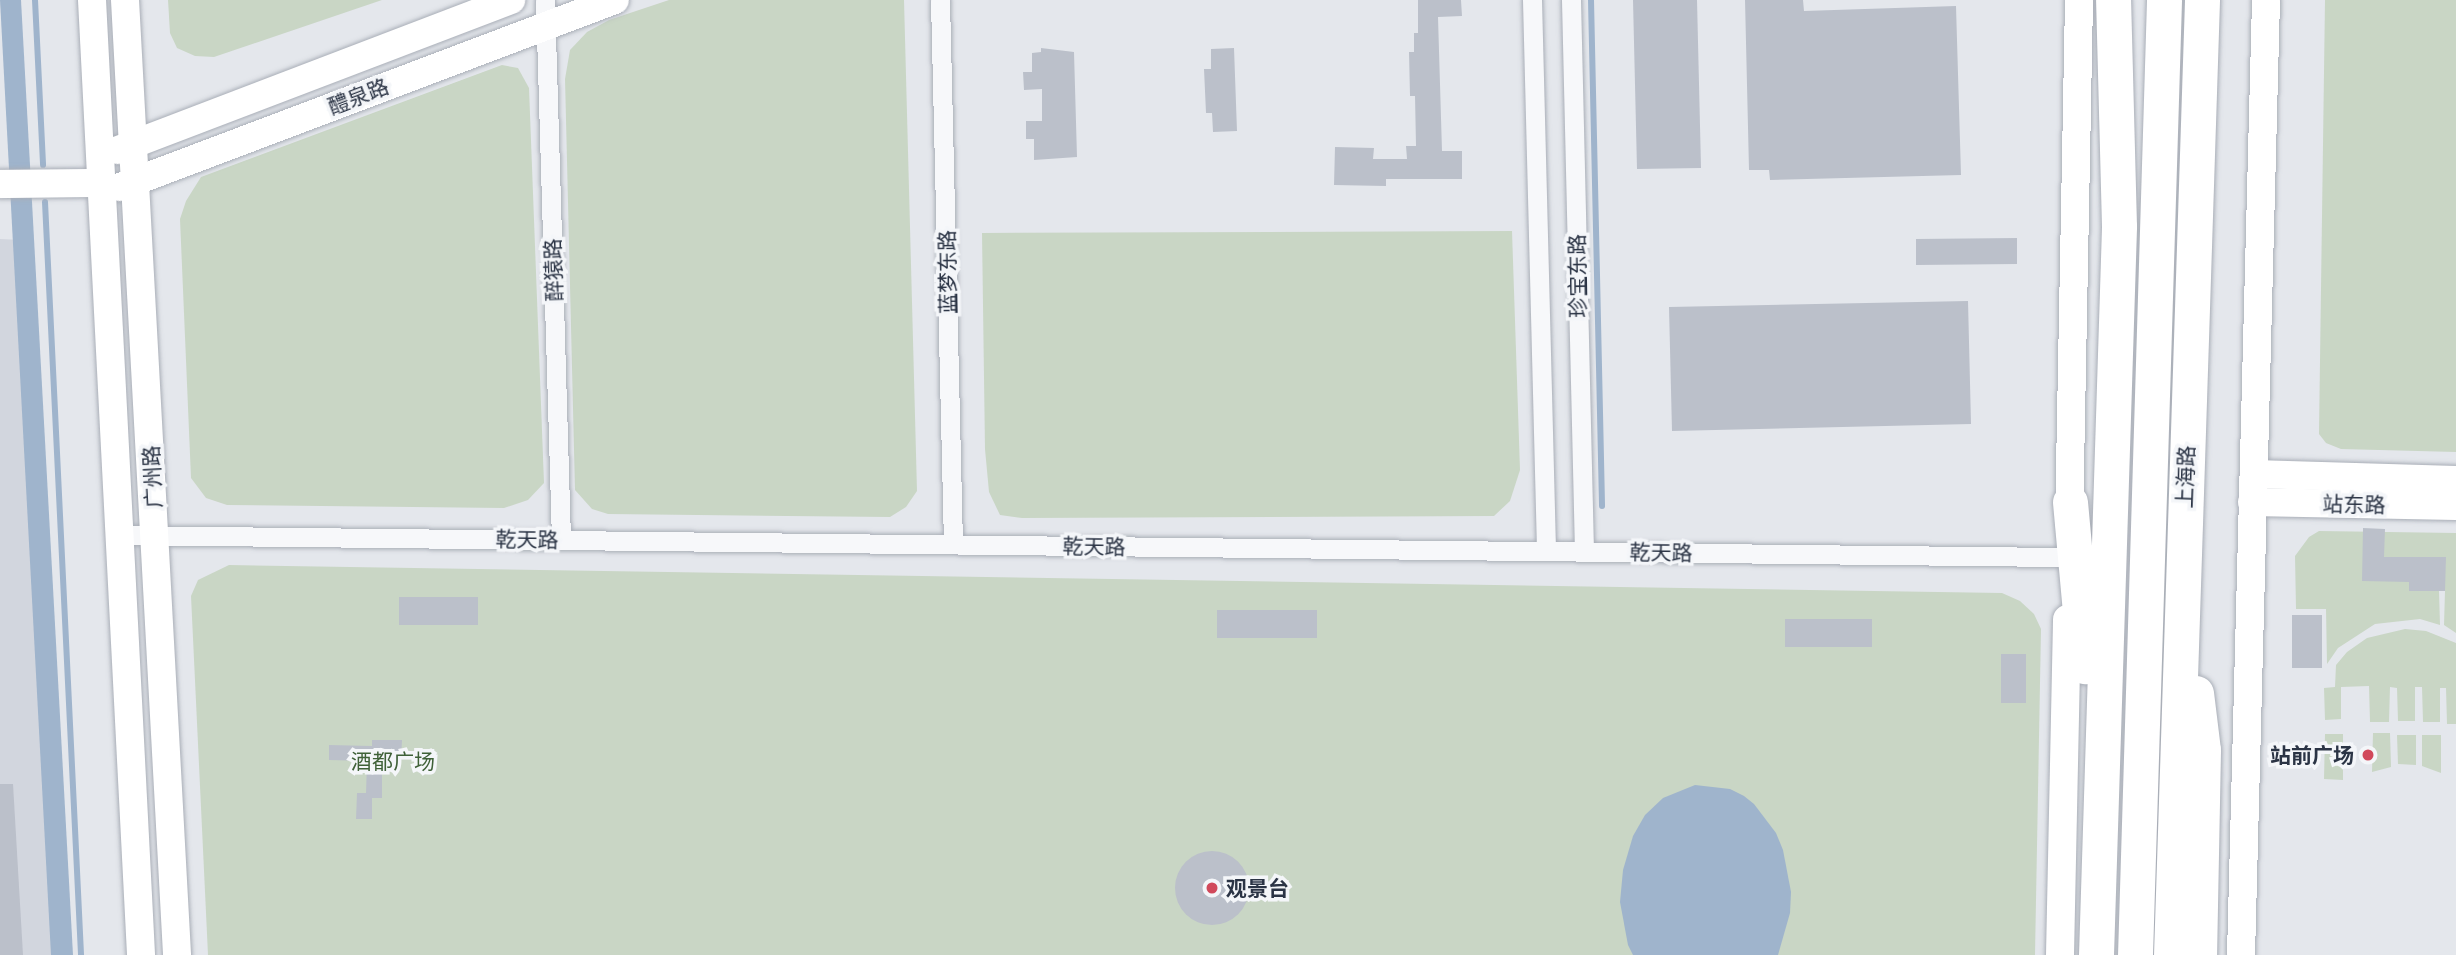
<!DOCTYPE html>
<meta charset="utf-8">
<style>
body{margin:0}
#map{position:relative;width:2456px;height:955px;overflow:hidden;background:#e4e7ec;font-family:"Exo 2","Noto Sans SC",sans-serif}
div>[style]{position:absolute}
.built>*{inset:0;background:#d2d6de}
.green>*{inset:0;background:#c9d6c5}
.water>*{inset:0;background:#9fb4cc}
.stream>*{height:6px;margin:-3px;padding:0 3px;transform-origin:3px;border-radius:3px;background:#9fb4cc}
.building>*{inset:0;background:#bbc0ca}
.round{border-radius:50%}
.roads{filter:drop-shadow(0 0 2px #a9aeb7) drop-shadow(0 0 2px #a9aeb7)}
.street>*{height:19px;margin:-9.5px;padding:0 9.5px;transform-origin:9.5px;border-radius:9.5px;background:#f7f8fa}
.secondary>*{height:28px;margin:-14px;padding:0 14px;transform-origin:14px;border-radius:14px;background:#fff}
.highway>*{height:35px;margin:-17.5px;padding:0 17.5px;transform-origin:17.5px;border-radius:17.5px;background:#fff}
.dots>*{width:19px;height:19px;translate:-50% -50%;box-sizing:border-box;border:4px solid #f4f6f9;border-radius:50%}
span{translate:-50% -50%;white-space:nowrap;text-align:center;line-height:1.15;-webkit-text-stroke:7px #f4f6f9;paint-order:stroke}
.street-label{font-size:21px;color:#2b3445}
.poi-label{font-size:21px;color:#2b3445;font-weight:700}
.right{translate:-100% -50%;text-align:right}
.left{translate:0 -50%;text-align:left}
.park-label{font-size:21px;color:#3f6138}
</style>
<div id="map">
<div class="built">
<div style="clip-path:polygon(0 239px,22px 240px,65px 955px,0 955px)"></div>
</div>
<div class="green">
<div style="clip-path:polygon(168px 0,382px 0,214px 57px,195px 56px,177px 48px,170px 33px)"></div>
<div style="clip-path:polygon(669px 0,904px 0,917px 491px,906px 507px,890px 517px,608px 514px,592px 509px,575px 490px,565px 79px,570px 50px,587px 32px,609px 20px)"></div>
<div style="clip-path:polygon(2325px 0,2456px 0,2456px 452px,2341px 449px,2326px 443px,2319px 434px)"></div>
<div style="clip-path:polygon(502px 65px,518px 68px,529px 88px,544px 483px,528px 500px,504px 508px,227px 505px,206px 498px,191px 478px,180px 219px,186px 201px,201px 177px)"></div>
<div style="clip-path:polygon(1512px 231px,1520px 470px,1510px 501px,1494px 516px,1022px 518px,1000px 515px,989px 492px,985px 449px,982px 233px)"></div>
<div style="clip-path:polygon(2319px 531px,2456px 533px,2456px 633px,2444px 625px,2445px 591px,2439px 591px,2440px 625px,2420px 619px,2375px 624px,2338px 648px,2327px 664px,2326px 609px,2296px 609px,2295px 556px,2309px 537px)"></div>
<div style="clip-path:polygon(229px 565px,2002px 593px,2020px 601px,2034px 614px,2041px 629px,2035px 955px,208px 955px,191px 596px,198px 580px)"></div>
<div style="clip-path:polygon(2405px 629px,2426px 631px,2456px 643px,2456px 724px,2447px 724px,2446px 688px,2440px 688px,2440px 722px,2423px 722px,2422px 687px,2415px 687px,2415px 721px,2398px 721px,2397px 688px,2390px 687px,2389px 722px,2370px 722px,2369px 686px,2341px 687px,2341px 719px,2325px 720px,2324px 688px,2335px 687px,2336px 665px,2347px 652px,2367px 638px)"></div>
<div style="clip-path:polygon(2373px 733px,2390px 733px,2391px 767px,2372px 772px)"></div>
<div style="clip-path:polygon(2325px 734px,2343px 734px,2343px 780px,2324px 779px)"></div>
<div style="clip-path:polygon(2397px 735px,2416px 735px,2416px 765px,2398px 764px)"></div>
<div style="clip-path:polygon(2422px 735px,2441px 735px,2441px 773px,2422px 766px)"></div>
</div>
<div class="water">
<div style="clip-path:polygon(0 0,21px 0,73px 955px,51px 955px)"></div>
<div style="clip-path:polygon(1695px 785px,1730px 789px,1744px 796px,1754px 804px,1776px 833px,1783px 850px,1791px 892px,1790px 913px,1778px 955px,1633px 955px,1628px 945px,1620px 902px,1623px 870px,1633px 836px,1645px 815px,1663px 798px)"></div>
</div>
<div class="stream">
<div style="left:35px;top:0;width:165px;rotate:87.2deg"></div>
<div style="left:1591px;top:0;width:506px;rotate:88.75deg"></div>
<div style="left:45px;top:202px;width:754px;rotate:87.26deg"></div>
</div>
<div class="building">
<div style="clip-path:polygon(1418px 0,1461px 0,1462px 16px,1438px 17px,1442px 151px,1462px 151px,1462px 179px,1386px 179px,1386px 186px,1334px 185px,1335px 147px,1374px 148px,1373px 159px,1407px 159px,1406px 146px,1416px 146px,1415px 96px,1410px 96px,1409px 52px,1414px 52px,1414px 33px,1418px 33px)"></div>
<div style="clip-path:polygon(1633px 0,1697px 0,1701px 168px,1637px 169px)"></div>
<div style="clip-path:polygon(1745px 0,1803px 0,1804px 11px,1956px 6px,1961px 175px,1770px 180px,1769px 170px,1749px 170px)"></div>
<div style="clip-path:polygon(1041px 48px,1074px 52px,1077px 157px,1034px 160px,1034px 139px,1026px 139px,1026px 121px,1042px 121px,1042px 89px,1024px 90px,1023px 72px,1032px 72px,1032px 53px,1041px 52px)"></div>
<div style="clip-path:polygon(1234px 48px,1237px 131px,1213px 132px,1212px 113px,1206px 113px,1204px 69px,1211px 69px,1211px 49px)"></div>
<div style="clip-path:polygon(2017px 238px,2017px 264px,1916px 265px,1916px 239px)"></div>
<div style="clip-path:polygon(1968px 301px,1971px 424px,1672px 431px,1669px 307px)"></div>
<div style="clip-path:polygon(2363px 528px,2385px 529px,2384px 557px,2446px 557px,2445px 591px,2409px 591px,2409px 582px,2362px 581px)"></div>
<div style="clip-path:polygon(399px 597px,478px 597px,478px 625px,399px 625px)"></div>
<div style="clip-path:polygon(1217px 610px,1317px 610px,1317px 638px,1217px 638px)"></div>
<div style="clip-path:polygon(2292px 615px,2322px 615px,2322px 668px,2292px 668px)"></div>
<div style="clip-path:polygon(1785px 619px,1872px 619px,1872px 647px,1785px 647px)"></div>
<div style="clip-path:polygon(2001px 654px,2026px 654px,2026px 703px,2001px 703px)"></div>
<div style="clip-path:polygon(372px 740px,402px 740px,401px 762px,382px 762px,382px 798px,372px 798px,372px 819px,356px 819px,357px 793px,366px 793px,367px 761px,329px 760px,329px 745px,372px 746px)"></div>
<div style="clip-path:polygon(0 784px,13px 784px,23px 955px,0 955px)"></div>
<div class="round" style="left:1175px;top:851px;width:74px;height:74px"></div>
</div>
<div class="roads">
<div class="street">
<div style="left:545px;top:0;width:540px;rotate:88.3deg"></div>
<div style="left:940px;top:0;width:544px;rotate:88.63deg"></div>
<div style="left:1532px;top:0;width:551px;rotate:88.54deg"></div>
<div style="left:1571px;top:0;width:551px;rotate:88.65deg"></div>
<div style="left:120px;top:535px;width:1949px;rotate:0.65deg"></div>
</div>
<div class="secondary">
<div style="left:92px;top:0;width:956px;rotate:87.06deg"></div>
<div style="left:125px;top:0;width:956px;rotate:86.88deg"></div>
<div style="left:118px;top:150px;width:421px;rotate:-20.9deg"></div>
<div style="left:0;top:184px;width:101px;rotate:-0.6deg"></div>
<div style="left:120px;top:187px;width:529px;rotate:-20.7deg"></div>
<div style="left:2254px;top:474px;width:202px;rotate:1.7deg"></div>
<div style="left:2252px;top:502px;width:204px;rotate:1.1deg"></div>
<div style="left:2069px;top:522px;width:522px;rotate:-88.9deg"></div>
<div style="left:2060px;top:955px;width:336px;rotate:-88.8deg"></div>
<div style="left:2241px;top:955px;width:955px;rotate:-88.5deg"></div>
</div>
<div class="highway">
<div style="left:2070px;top:502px;width:165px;rotate:84.8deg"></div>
<div style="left:2196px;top:693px;width:57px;rotate:83deg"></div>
<div style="left:2203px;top:750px;width:205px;rotate:91.1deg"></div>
<div style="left:2096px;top:955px;width:729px;rotate:-88.19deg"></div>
<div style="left:2119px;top:226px;width:226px;rotate:-91.5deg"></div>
<div style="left:2135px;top:955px;width:955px;rotate:-88.26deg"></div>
<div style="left:2171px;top:955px;width:956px;rotate:-88.14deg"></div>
</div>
</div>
<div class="dots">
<div style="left:2368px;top:755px;background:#d1495b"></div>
<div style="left:1212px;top:888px;background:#d1495b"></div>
</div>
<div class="street-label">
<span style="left:358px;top:96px;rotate:-21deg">醴泉路</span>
<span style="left:553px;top:270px;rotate:-92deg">醉猿路</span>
<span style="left:947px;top:272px;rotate:-91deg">蓝梦东路</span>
<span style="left:1577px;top:276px;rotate:-91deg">珍宝东路</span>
<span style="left:152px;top:477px;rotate:-93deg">广州路</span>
<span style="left:2185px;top:477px;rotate:-88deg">上海路</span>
<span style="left:2354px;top:504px;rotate:1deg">站东路</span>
<span style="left:527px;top:539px;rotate:1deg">乾天路</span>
<span style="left:1094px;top:546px;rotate:1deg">乾天路</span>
<span style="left:1661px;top:552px;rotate:1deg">乾天路</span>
</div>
<div class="poi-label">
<span class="right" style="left:2354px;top:755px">站前广场</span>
<span class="left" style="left:1226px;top:888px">观景台</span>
</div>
<div class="park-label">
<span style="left:393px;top:761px">酒都广场</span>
</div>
</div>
